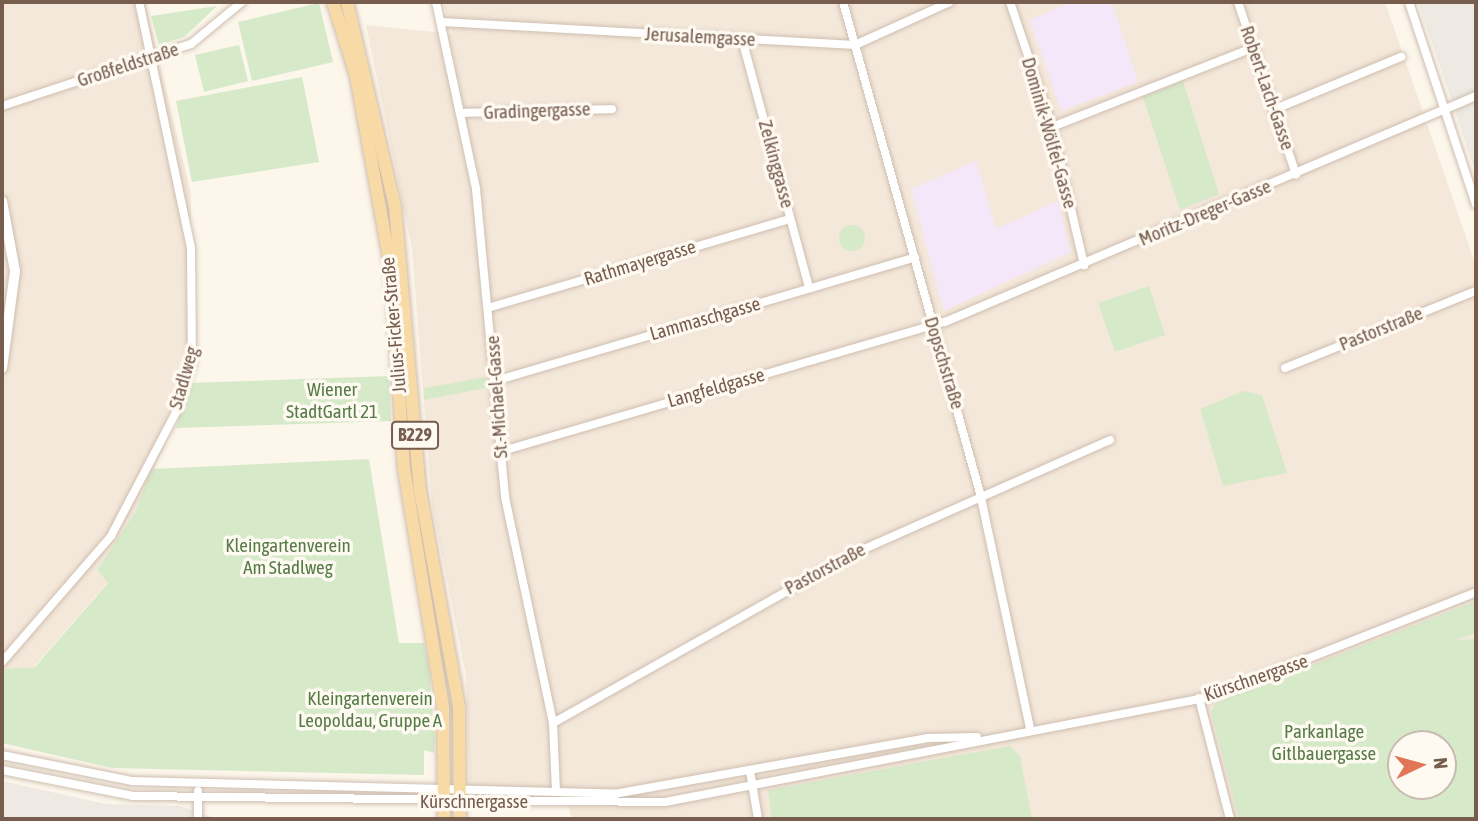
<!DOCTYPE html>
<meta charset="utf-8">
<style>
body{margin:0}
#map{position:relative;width:1478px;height:821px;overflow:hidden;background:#fcf6eb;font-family:"Asap Condensed",sans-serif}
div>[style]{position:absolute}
.residential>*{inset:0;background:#f4e8da}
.industrial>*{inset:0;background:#eee9e3}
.education>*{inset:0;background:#f3e7f9}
.green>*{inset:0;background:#d6eac9}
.round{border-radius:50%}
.roads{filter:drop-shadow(0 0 2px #cebeb0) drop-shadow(0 0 2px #cebeb0)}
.minor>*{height:8px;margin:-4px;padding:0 4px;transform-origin:4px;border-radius:4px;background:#fff}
.tertiary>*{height:10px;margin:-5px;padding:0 5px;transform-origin:5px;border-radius:5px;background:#fff}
.primary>*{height:12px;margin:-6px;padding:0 6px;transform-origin:6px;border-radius:6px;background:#f8daa7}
span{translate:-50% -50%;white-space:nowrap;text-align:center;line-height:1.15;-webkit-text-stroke:7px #fefaf2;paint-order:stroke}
.shield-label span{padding:2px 5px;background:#fefaf2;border:2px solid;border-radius:5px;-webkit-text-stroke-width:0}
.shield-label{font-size:18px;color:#775d4e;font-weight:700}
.street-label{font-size:19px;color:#775d4e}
.park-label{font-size:19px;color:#567c46}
.frame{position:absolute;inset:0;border:4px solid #775d4e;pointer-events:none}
.north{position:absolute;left:1387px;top:730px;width:70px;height:70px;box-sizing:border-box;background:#fefaf2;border:2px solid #c8bbb0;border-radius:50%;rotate:85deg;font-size:19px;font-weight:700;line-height:28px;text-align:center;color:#775d4e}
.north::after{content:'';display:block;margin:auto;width:24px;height:32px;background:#e17555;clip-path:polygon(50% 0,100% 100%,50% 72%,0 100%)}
</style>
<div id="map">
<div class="residential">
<div style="clip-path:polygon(2px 2px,145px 2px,191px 194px,191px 383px,136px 511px,97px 570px,108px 582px,34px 667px,2px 669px)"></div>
<div style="clip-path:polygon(evenodd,443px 2px,1385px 2px,1476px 266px,1476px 819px,572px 819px,565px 796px,470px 797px,466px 675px,432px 505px,412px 249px,366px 25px,452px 34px,443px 2px,1401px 744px,1443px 744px,1443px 786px,1401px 786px,1401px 744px)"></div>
</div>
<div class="industrial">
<div style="clip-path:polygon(1418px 2px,1476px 2px,1476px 175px,1451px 98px)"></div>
<div style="clip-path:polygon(2px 781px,106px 804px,180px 806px,212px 817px,412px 819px,2px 819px)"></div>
</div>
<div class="education">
<div style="clip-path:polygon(1070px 2px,1112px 2px,1138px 82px,1061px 111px,1030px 20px)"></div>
<div style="clip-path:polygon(976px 161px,996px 229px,1058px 201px,1071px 252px,944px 311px,911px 189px)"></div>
</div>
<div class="green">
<div style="clip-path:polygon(337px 2px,389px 197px,453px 690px,455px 767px,449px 691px,408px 468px,397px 293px)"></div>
<div style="clip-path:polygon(319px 3px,333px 62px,252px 81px,238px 22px)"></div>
<div style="clip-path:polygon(217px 6px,184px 37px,159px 45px,151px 16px)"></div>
<div style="clip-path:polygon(239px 45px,248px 81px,204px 92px,195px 55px)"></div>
<div style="clip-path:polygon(302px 77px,319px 162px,192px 182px,176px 101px)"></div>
<div style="clip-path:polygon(1183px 81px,1219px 194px,1180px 210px,1143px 97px)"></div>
<div class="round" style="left:839px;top:225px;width:26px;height:26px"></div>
<div style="clip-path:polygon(1149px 286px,1165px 335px,1115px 352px,1098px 303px)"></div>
<div style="clip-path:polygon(389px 376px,391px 421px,176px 428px,191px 383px)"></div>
<div style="clip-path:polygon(486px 377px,486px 388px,424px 400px,424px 388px)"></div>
<div style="clip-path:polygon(1243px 391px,1262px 395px,1287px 473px,1223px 486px,1200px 409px)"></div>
<div style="clip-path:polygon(369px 459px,399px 643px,424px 643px,429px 669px,435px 740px,434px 753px,424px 750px,424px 775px,112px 768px,2px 743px,2px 669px,35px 667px,108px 583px,97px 570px,136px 511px,151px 469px)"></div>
<div style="clip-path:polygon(evenodd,1476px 601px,1476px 633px,1455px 640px,1476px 639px,1476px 819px,1239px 819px,1211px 711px,1216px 703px,1476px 601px,1401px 744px,1443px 744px,1443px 786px,1401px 786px,1401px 744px)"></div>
<div style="clip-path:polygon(1010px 746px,1020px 756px,1032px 819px,772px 819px,768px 790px)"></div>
</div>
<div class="roads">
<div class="minor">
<div style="left:436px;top:2px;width:191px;rotate:77.9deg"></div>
<div style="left:476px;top:189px;width:309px;rotate:84.6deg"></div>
<div style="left:505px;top:497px;width:231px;rotate:78deg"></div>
<div style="left:553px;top:723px;width:69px;rotate:87.5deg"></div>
<div style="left:843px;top:2px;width:510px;rotate:74.41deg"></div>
<div style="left:980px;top:493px;width:240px;rotate:78deg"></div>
<div style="left:1010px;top:2px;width:132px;rotate:71.4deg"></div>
<div style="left:1052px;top:127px;width:142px;rotate:76.9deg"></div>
<div style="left:1238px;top:2px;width:182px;rotate:71.4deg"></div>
<div style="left:1409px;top:2px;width:213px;rotate:71.7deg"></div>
<div style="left:442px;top:22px;width:414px;rotate:3.2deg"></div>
<div style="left:855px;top:45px;width:104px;rotate:-24.4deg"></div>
<div style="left:742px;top:39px;width:258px;rotate:74.9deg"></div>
<div style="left:2px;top:106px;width:199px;rotate:-18.2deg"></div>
<div style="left:191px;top:44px;width:66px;rotate:-39.5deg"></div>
<div style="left:1273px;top:110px;width:139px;rotate:-22.5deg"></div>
<div style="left:462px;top:113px;width:150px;rotate:-1.5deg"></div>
<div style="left:1052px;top:127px;width:216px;rotate:-21.5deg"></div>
<div style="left:491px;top:307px;width:312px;rotate:-16.4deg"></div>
<div style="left:1285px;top:368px;width:206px;rotate:-22deg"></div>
<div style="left:495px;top:381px;width:438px;rotate:-16.4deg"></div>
<div style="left:499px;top:452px;width:465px;rotate:-16.3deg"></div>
<div style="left:945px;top:322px;width:577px;rotate:-23.06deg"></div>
<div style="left:2px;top:662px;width:167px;rotate:-49.1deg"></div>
<div style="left:111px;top:536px;width:140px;rotate:-62.3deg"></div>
<div style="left:176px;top:412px;width:52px;rotate:-71.9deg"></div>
<div style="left:192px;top:363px;width:115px;rotate:-90.5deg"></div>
<div style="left:191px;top:248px;width:251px;rotate:-101.9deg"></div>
<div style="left:1199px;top:698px;width:125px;rotate:75.6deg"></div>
<div style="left:553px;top:723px;width:347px;rotate:-29.4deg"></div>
<div style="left:855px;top:553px;width:279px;rotate:-23.9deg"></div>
<div style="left:2px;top:755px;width:133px;rotate:11.3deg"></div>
<div style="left:132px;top:781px;width:482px;rotate:1.5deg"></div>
<div style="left:614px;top:794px;width:319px;rotate:-10.1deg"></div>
<div style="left:928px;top:738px;width:49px;rotate:-1.2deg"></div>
<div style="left:2px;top:770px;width:134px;rotate:11.2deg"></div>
<div style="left:133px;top:796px;width:532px;rotate:0.65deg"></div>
<div style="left:665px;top:802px;width:555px;rotate:-10.91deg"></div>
<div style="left:1210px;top:697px;width:286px;rotate:-21.5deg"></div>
<div style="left:750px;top:771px;width:49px;rotate:80.5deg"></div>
<div style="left:198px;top:819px;width:28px;rotate:-90deg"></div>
</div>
<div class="tertiary">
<div style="left:2px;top:201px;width:71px;rotate:79.5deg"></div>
<div style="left:15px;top:271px;width:98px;rotate:97.6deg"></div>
</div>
<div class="primary">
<div style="left:333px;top:2px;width:77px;rotate:72.7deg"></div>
<div style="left:356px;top:76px;width:196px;rotate:79.7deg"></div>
<div style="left:391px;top:269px;width:200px;rotate:86.3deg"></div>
<div style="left:404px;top:469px;width:242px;rotate:80.7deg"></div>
<div style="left:443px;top:708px;width:111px;rotate:89.5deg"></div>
<div style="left:347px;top:2px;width:210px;rotate:76.8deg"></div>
<div style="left:395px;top:206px;width:285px;rotate:85deg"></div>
<div style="left:420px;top:490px;width:220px;rotate:79.8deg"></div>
<div style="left:459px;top:707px;width:112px;rotate:89.5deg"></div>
</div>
</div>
<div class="shield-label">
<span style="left:415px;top:435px">B229</span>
</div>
<div class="street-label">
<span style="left:700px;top:37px;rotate:3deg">Jerusalemgasse</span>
<span style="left:128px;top:65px;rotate:-18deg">Großfeldstraße</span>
<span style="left:1267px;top:88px;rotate:71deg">Robert-Lach-Gasse</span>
<span style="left:537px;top:111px;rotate:-2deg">Gradingergasse</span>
<span style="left:1049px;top:133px;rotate:74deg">Dominik-Wölfel-Gasse</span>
<span style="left:776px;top:164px;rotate:75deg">Zelkinggasse</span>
<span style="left:1205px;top:213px;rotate:-23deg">Moritz-Dreger-Gasse</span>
<span style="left:640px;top:263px;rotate:-17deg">Rathmayergasse</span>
<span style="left:705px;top:319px;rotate:-16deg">Lammaschgasse</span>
<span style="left:394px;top:325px;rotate:-95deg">Julius-Ficker-Straße</span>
<span style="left:1381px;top:329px;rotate:-22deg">Pastorstraße</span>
<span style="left:944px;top:363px;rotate:73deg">Dopschstraße</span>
<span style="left:184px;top:378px;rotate:-74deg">Stadlweg</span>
<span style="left:716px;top:388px;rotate:-16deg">Langfeldgasse</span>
<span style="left:497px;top:397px;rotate:-94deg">St.-Michael-Gasse</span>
<span style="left:825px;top:569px;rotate:-28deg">Pastorstraße</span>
<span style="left:1256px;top:678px;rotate:-19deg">Kürschnergasse</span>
<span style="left:474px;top:802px">Kürschnergasse</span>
</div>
<div class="park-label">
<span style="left:332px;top:401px">Wiener<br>StadtGartl 21</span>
<span style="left:288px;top:557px">Kleingartenverein<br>Am Stadlweg</span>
<span style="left:370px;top:710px">Kleingartenverein<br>Leopoldau, Gruppe A</span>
<span style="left:1324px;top:743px">Parkanlage<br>Gitlbauergasse</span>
</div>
<div class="frame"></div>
<div class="north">N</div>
</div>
